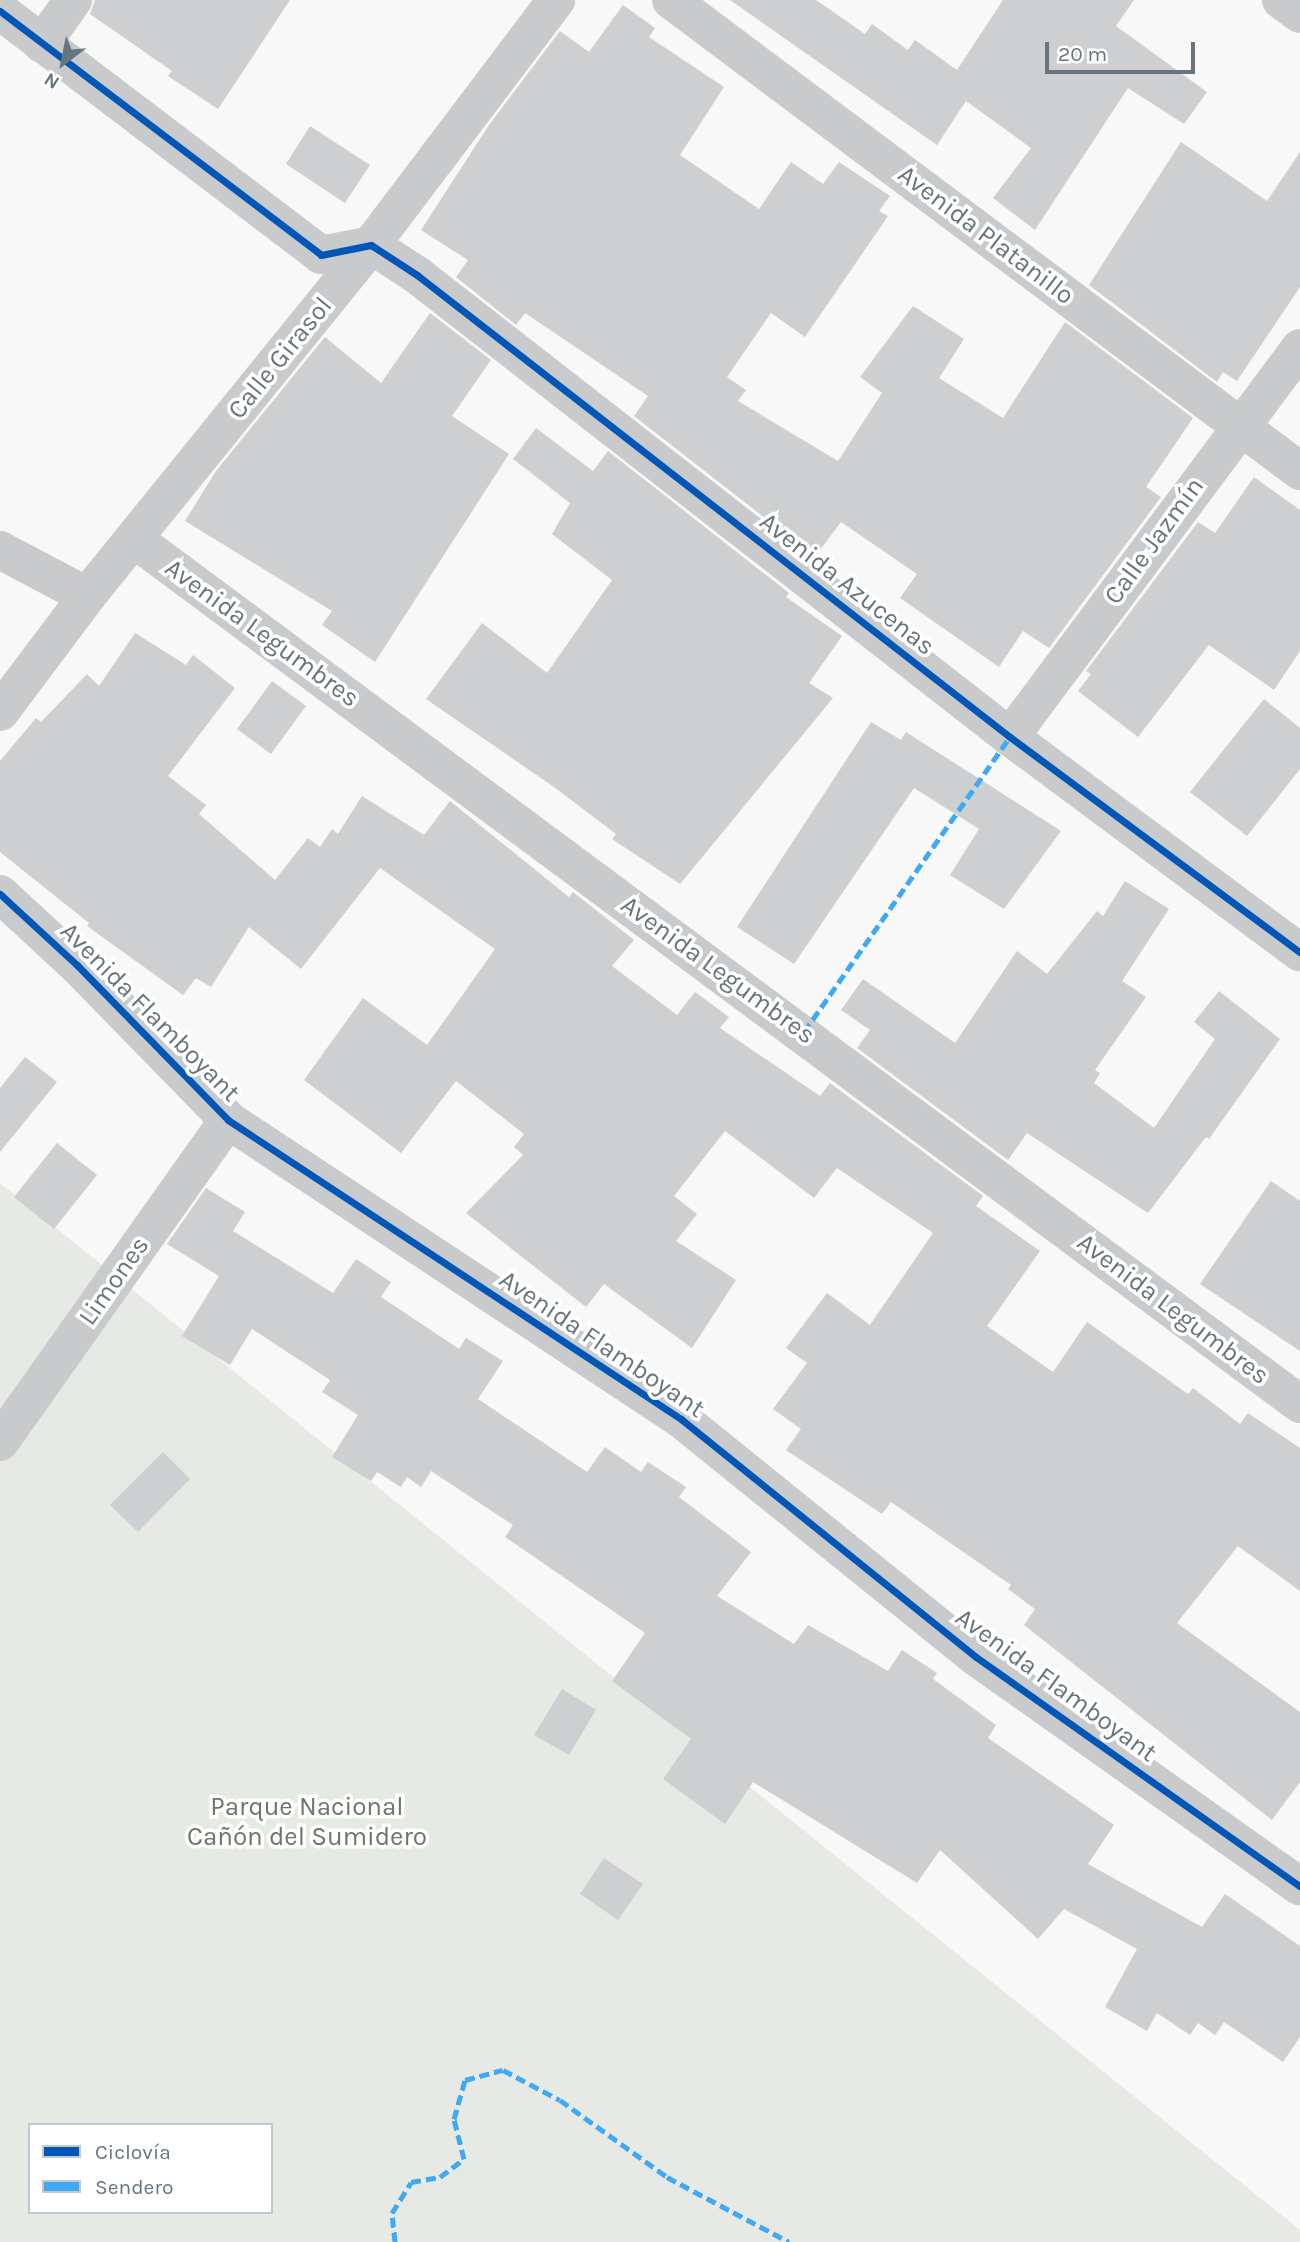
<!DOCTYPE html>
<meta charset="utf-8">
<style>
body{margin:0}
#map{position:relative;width:1300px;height:2242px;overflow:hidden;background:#f8f8f8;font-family:Karla,sans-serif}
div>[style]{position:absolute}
.green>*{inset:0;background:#e7e9e5}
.building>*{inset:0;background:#cdcfd0}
.minor>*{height:38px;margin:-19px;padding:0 19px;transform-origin:19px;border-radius:19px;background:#c9cacb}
.quiet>*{height:5px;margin-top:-2.5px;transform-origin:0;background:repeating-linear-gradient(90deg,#3fa9f5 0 10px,transparent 0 15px)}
.cycleway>*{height:7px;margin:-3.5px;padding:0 3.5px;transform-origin:3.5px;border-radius:3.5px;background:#0057b8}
span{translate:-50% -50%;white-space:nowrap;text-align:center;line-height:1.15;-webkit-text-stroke:7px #fff;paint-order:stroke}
.street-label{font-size:26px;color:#66757f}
.park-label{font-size:26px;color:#697765}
.legend{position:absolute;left:28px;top:2123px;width:245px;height:91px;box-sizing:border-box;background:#fff;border:2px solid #c2c8cc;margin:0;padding:9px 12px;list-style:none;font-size:21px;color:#66757f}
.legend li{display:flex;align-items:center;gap:14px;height:35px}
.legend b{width:35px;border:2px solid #c2c8cc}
.north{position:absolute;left:28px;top:28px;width:70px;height:70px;-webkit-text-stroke:5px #fff;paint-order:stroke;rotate:212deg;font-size:19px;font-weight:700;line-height:28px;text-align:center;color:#66757f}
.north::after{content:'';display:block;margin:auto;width:24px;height:32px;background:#66757f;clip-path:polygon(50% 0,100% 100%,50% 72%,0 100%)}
.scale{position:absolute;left:1045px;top:42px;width:150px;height:32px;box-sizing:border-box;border:4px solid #66757f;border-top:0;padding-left:9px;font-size:21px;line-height:24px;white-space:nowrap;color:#66757f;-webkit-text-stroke:5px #fff;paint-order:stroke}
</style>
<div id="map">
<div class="green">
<div style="clip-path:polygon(evenodd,0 1183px,1300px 2230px,1300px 2242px,0 2242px,0 1183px,30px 2125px,271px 2125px,271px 2212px,30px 2212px,30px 2125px)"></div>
</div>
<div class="building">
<div style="clip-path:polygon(95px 0,290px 0,218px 109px,168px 76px,172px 71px,90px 14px)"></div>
<div style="clip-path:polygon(730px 0,816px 0,865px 34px,872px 24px,908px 50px,915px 40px,957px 70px,1003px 0,1134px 0,1116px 26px,1207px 92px,1184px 124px,1128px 88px,1035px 230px,993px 198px,1031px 148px,966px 101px,937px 145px)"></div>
<div style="clip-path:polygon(623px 5px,655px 28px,649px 37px,724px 87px,680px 155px,759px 209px,791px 162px,823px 184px,839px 162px,890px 196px,879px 211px,888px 216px,805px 337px,771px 313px,727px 377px,746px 390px,738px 401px,838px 461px,882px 393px,860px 377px,913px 306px,964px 339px,939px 378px,1003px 418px,1065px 322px,1193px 418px,1146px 487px,1161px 497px,1049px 648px,1023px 631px,999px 667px,900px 598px,917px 574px,841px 522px,815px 557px,634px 416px,648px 396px,525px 313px,516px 325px,456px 277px,468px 260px,421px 230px,489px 125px,560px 31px,589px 52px)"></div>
<div style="clip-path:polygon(310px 126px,370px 165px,345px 203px,286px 164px)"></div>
<div style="clip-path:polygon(1181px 142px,1267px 201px,1300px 152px,1300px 287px,1237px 381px,1223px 372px,1217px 382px,1089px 285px)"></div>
<div style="clip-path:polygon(430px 313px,491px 360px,452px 416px,509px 454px,375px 662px,322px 625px,332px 611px,185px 521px,216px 471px,325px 337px,381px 383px)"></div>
<div style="clip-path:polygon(536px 428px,593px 471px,608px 451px,789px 593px,786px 597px,842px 636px,809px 683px,833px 698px,680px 884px,612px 839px,616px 834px,554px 787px,426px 699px,482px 623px,547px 673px,612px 580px,552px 534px,570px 503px,513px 459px)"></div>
<div style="clip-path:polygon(1254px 477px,1300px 510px,1300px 651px,1274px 690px,1209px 645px,1138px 737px,1078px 691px,1091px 674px,1086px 671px,1198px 522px,1215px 533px)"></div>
<div style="clip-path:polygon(135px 633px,186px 665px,193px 655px,235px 688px,168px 776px,206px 805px,199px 814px,275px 880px,308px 838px,320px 847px,332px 829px,338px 834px,362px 796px,424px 835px,450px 801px,569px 897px,573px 892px,634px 940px,612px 966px,677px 1015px,695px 992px,729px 1017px,720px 1028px,820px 1096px,830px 1083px,983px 1196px,976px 1206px,1040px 1251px,987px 1326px,1053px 1372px,1087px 1322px,1188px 1394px,1193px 1388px,1240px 1424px,1248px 1413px,1300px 1448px,1300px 1591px,1238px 1546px,1177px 1623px,1300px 1712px,1300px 1782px,1272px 1820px,1024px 1625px,1035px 1609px,1008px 1589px,1011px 1585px,891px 1502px,882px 1514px,786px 1450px,801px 1429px,773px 1409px,807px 1363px,786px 1348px,827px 1293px,870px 1325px,933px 1233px,837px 1168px,814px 1198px,725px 1131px,674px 1196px,697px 1214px,676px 1241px,736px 1280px,692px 1348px,604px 1284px,586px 1307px,466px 1213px,523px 1155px,514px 1147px,524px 1134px,456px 1081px,401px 1153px,304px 1080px,363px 998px,427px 1045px,495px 949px,380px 868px,301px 969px,249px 927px,211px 987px,196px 978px,183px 995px,87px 926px,89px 923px,0 852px,0 761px,36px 718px,41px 722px,87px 674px,99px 686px)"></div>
<div style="clip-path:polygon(272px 681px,306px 706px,271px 754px,237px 729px)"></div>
<div style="clip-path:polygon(1264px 699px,1300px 728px,1300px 769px,1247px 836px,1190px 792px)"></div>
<div style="clip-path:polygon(871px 722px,901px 740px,906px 732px,1061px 831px,1004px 909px,950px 875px,979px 829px,914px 788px,794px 964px,737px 927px)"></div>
<div style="clip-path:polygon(1125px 881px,1169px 909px,1122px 981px,1146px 997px,1095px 1070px,1100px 1073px,1094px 1083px,1154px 1128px,1215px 1039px,1194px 1022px,1219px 991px,1280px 1039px,1209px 1139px,1206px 1137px,1148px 1213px,1027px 1133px,1008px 1160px,857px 1048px,870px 1030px,841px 1010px,863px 979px,955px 1043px,1017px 951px,1047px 974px,1097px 911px,1103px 916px)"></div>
<div style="clip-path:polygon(25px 1057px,57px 1082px,0 1152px,0 1088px)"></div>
<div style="clip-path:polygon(57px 1143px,97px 1175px,54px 1229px,14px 1197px)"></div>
<div style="clip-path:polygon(1271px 1181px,1300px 1201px,1300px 1351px,1200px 1284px)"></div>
<div style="clip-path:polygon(206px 1188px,245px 1212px,233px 1231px,333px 1293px,356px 1259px,391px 1282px,381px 1297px,459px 1349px,466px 1338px,503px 1361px,478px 1399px,587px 1472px,605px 1447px,641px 1472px,648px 1462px,686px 1487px,679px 1497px,751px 1552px,717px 1596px,794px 1644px,808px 1625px,888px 1671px,902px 1650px,937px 1673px,933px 1679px,996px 1725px,988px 1738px,1114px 1825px,1088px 1864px,1202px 1927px,1225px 1894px,1300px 1946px,1300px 2037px,1283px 2062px,1224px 2022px,1215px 2035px,1198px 2023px,1190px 2035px,1157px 2013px,1147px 2031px,1105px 2007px,1137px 1949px,1064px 1909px,1038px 1939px,940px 1850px,917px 1883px,753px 1782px,725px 1824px,663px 1779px,691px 1739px,612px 1681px,645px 1633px,505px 1537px,513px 1525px,431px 1471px,421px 1487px,407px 1477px,401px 1487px,377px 1472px,371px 1481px,332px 1457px,358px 1415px,322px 1392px,330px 1380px,252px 1329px,230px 1365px,182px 1336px,219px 1276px,167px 1244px)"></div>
<div style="clip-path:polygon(163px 1452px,190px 1479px,138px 1532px,110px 1505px)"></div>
<div style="clip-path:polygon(562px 1689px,596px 1710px,569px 1755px,534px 1735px)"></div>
<div style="clip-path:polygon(604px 1858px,643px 1884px,618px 1920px,580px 1894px)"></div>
</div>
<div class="minor">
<div style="left:671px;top:0;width:786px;rotate:36.83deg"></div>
<div style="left:1281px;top:0;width:24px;rotate:36deg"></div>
<div style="left:0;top:11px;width:403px;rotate:37.2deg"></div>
<div style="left:321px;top:255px;width:51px;rotate:-11.3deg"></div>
<div style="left:371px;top:245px;width:55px;rotate:33.1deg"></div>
<div style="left:417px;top:275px;width:752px;rotate:37.92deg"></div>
<div style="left:1010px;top:737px;width:361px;rotate:36.6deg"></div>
<div style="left:42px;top:44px;width:54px;rotate:-54.8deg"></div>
<div style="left:134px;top:539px;width:1452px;rotate:36.57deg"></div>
<div style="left:0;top:550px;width:98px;rotate:27.9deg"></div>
<div style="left:0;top:712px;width:145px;rotate:-53.1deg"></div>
<div style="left:87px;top:596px;width:452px;rotate:-51deg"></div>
<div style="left:371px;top:245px;width:307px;rotate:-52.9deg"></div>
<div style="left:1010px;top:737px;width:485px;rotate:-53.3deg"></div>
<div style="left:0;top:894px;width:105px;rotate:42.7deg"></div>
<div style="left:77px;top:965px;width:216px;rotate:45.7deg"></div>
<div style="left:228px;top:1120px;width:543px;rotate:33.43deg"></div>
<div style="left:681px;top:1419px;width:379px;rotate:38.9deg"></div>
<div style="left:976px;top:1657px;width:397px;rotate:35.3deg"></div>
<div style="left:0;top:1442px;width:395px;rotate:-54.7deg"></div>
</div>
<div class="quiet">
<div style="left:804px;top:1032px;width:360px;rotate:-55.1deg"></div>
<div style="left:395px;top:2242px;width:29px;rotate:-96deg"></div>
<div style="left:392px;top:2213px;width:36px;rotate:-58deg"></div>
<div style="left:411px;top:2182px;width:29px;rotate:-10deg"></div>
<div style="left:440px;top:2177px;width:30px;rotate:-37deg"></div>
<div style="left:464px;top:2159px;width:41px;rotate:-104deg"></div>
<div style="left:454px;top:2119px;width:41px;rotate:-74.2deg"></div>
<div style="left:465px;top:2080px;width:39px;rotate:-15deg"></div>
<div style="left:503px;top:2070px;width:64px;rotate:27.8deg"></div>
<div style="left:560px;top:2100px;width:132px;rotate:35.7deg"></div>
<div style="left:667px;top:2177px;width:138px;rotate:28deg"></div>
</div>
<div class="cycleway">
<div style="left:0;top:11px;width:403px;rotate:37.2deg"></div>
<div style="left:321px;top:255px;width:51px;rotate:-11.3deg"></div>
<div style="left:371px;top:245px;width:55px;rotate:33.1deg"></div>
<div style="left:417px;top:275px;width:752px;rotate:37.92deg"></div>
<div style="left:1010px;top:737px;width:361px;rotate:36.6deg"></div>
<div style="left:0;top:894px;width:105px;rotate:42.7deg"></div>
<div style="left:77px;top:965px;width:216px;rotate:45.7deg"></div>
<div style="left:228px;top:1120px;width:543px;rotate:33.43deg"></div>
<div style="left:681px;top:1419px;width:379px;rotate:38.9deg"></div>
<div style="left:976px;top:1657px;width:397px;rotate:35.3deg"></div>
</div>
<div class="street-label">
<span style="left:986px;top:235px;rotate:37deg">Avenida Platanillo</span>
<span style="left:280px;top:358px;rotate:-51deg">Calle Girasol</span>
<span style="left:1154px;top:541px;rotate:-54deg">Calle Jazmín</span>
<span style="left:847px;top:584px;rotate:38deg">Avenida Azucenas</span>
<span style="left:262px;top:633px;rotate:36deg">Avenida Legumbres</span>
<span style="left:718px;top:970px;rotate:36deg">Avenida Legumbres</span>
<span style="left:150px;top:1012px;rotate:45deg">Avenida Flamboyant</span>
<span style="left:114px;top:1281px;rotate:-55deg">Limones</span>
<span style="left:1173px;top:1309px;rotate:37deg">Avenida Legumbres</span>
<span style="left:602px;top:1344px;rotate:34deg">Avenida Flamboyant</span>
<span style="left:1056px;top:1685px;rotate:36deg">Avenida Flamboyant</span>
</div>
<div class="park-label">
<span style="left:307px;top:1822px">Parque Nacional<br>Cañón del Sumidero</span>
</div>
<ul class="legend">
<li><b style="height:9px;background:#0057b8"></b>Ciclovía</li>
<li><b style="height:9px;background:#3fa9f5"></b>Sendero</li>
</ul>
<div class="north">N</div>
<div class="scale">20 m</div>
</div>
